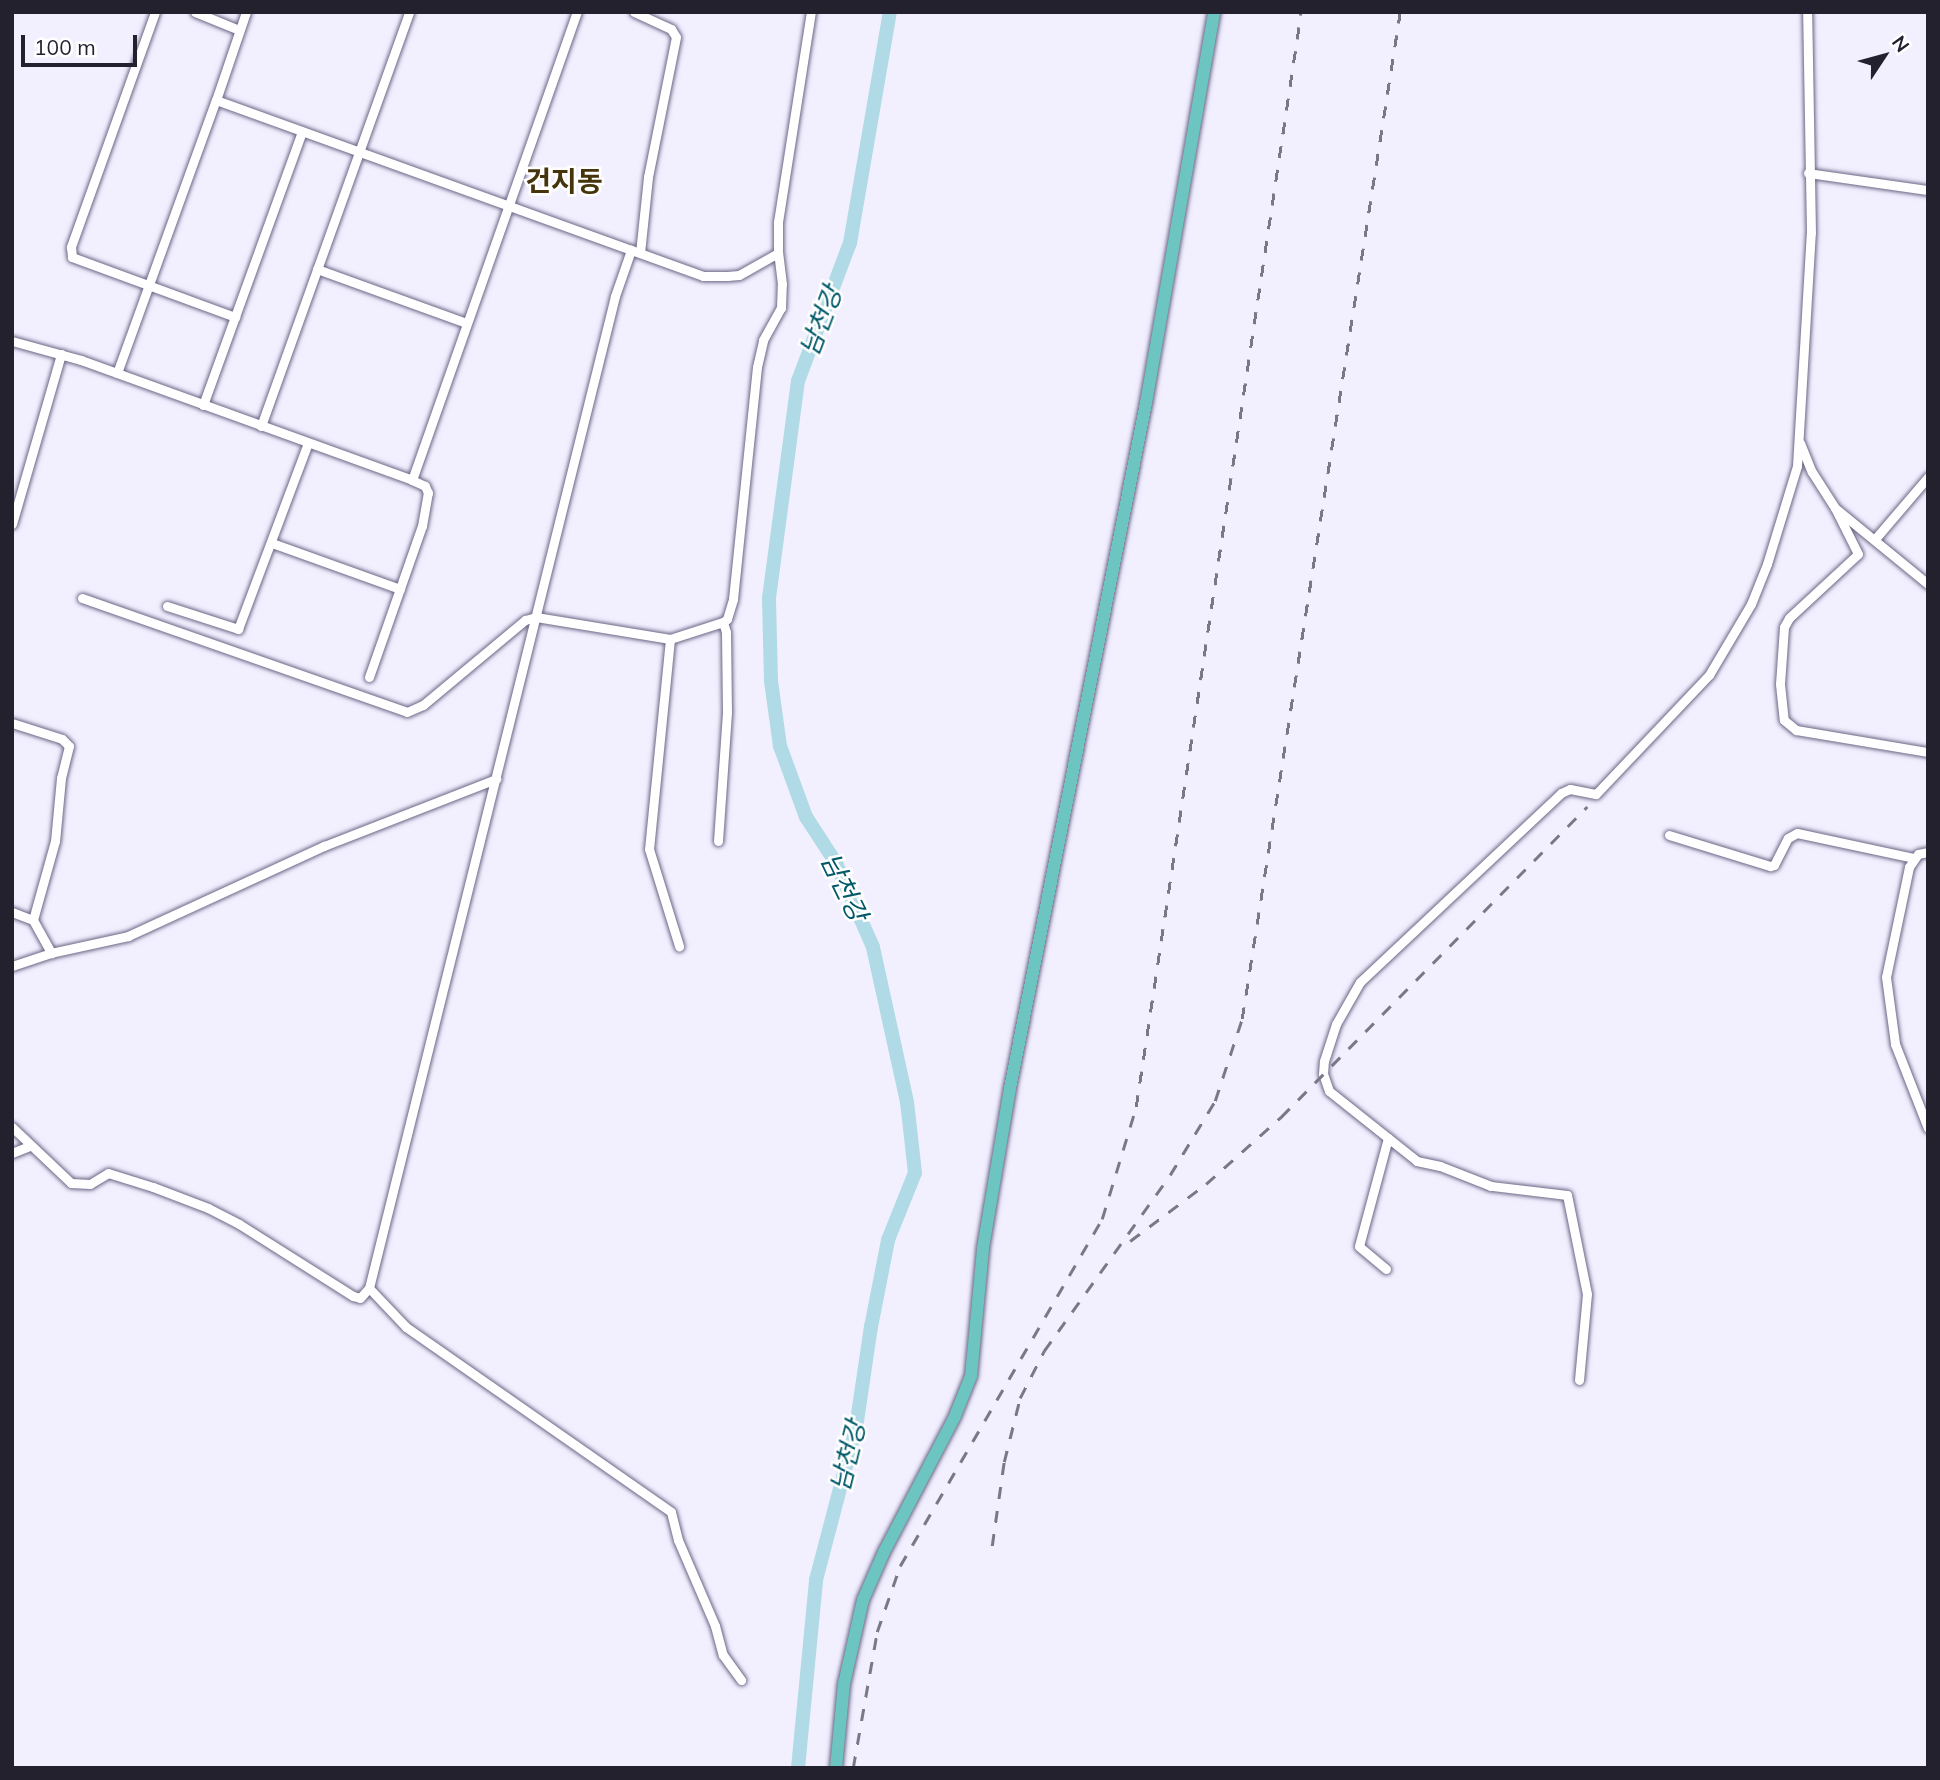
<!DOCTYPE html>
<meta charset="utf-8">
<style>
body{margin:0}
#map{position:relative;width:1940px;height:1780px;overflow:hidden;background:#f2f0ff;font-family:Mulish,"Noto Sans KR",sans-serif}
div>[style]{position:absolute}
.river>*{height:14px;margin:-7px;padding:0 7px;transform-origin:7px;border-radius:7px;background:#b0dae5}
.roads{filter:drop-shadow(0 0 2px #6b6686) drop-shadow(0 0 2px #6b6686)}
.minor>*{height:9px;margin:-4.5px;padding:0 4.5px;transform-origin:4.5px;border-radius:4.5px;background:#fff}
.major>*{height:12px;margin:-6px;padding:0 6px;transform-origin:6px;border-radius:6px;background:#6dc5c1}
.rail>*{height:2.5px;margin-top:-1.25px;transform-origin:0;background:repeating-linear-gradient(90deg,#7a7786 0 12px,transparent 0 24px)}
span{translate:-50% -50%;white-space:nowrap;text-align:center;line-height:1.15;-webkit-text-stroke:5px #fff;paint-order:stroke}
.water-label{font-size:26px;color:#005869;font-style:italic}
.quarter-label{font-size:28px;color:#46340c;font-weight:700}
.frame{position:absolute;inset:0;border:14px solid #24212f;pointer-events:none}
.north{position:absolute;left:1849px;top:21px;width:70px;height:70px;-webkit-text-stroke:5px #fff;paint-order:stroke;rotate:54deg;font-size:19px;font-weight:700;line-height:28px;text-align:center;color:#24212f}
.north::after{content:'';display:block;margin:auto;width:24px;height:32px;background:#24212f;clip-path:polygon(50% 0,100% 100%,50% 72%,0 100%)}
.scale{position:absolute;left:21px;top:35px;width:116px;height:32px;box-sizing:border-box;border:4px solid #24212f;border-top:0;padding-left:9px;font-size:21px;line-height:24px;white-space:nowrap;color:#24212f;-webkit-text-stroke:5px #fff;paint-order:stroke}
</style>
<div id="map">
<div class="river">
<div style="left:798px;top:1768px;width:189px;rotate:-84.5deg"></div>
<div style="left:816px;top:1580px;width:157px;rotate:-75.3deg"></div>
<div style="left:856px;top:1428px;width:102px;rotate:-81.6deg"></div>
<div style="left:871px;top:1327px;width:89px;rotate:-78.9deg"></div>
<div style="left:888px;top:1240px;width:72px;rotate:-68.1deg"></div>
<div style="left:915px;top:1173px;width:71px;rotate:-96.4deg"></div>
<div style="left:907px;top:1102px;width:159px;rotate:-102.4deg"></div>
<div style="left:873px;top:947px;width:92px;rotate:-113.8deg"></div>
<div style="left:836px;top:863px;width:55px;rotate:-123.1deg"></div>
<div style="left:806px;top:817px;width:76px;rotate:-110.1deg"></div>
<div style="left:780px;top:746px;width:66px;rotate:-97.9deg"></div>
<div style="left:771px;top:681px;width:83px;rotate:-91.4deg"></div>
<div style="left:769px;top:598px;width:219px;rotate:-82.4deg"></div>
<div style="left:798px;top:381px;width:147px;rotate:-69.4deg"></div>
<div style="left:850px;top:243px;width:234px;rotate:-80.2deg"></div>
</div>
<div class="roads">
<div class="minor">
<div style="left:155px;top:12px;width:250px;rotate:109.7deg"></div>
<div style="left:71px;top:247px;width:10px;rotate:84deg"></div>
<div style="left:72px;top:257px;width:174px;rotate:20.2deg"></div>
<div style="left:195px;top:12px;width:48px;rotate:22.2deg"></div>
<div style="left:246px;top:12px;width:93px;rotate:108.8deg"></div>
<div style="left:216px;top:100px;width:518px;rotate:19.87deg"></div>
<div style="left:703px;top:276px;width:24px"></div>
<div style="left:727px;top:276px;width:12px;rotate:-5deg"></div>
<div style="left:739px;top:275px;width:45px;rotate:-29.4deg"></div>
<div style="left:778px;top:253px;width:31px;rotate:-90deg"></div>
<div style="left:778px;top:222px;width:213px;rotate:-81.1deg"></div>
<div style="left:634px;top:12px;width:41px;rotate:24.7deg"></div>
<div style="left:671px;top:29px;width:9px;rotate:58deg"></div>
<div style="left:676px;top:37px;width:143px;rotate:101.3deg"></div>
<div style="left:648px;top:177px;width:76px;rotate:96deg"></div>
<div style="left:1808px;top:173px;width:121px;rotate:8.1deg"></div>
<div style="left:317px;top:269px;width:158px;rotate:19.9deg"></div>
<div style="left:12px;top:341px;width:72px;rotate:15.4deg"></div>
<div style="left:81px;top:360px;width:352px;rotate:19.9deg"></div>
<div style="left:412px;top:480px;width:496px;rotate:-70.6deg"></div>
<div style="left:117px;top:373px;width:290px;rotate:-70.1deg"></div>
<div style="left:203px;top:405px;width:291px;rotate:-70.1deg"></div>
<div style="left:261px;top:426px;width:440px;rotate:-70.3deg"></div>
<div style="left:1800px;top:443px;width:31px;rotate:68deg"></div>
<div style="left:1812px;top:472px;width:43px;rotate:57.4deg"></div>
<div style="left:1835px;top:508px;width:120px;rotate:39.3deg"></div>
<div style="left:1835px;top:508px;width:51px;rotate:63.4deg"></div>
<div style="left:1858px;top:554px;width:94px;rotate:137.2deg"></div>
<div style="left:1789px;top:618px;width:10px;rotate:119deg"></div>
<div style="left:1784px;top:627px;width:57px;rotate:94deg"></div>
<div style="left:1780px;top:684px;width:36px;rotate:84deg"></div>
<div style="left:1784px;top:720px;width:16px;rotate:40deg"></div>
<div style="left:1796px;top:730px;width:134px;rotate:9.5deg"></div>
<div style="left:12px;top:524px;width:177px;rotate:-73.9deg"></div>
<div style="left:1875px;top:539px;width:82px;rotate:-49.5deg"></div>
<div style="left:272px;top:543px;width:136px;rotate:19.8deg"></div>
<div style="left:82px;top:598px;width:344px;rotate:19.3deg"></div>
<div style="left:407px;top:712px;width:17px;rotate:-24deg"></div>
<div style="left:423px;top:705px;width:133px;rotate:-39.8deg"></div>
<div style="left:525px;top:620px;width:11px;rotate:-15deg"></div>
<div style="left:536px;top:617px;width:136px;rotate:9.3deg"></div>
<div style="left:670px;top:639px;width:56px;rotate:-17.8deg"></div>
<div style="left:723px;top:622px;width:5px;rotate:-37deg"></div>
<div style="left:727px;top:619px;width:21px;rotate:-73deg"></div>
<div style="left:733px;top:599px;width:233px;rotate:-84.1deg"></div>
<div style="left:757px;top:367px;width:28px;rotate:-77deg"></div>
<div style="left:763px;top:340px;width:37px;rotate:-61deg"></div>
<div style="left:781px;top:308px;width:24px;rotate:-88deg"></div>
<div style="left:782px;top:284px;width:31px;rotate:-97deg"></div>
<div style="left:167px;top:606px;width:75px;rotate:17.9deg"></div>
<div style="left:238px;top:629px;width:199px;rotate:-69.4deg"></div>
<div style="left:670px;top:639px;width:211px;rotate:95.7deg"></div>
<div style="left:649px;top:849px;width:102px;rotate:72.8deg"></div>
<div style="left:369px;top:677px;width:160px;rotate:-70.7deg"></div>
<div style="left:422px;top:526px;width:34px;rotate:-80deg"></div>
<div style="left:428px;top:493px;width:8px;rotate:-113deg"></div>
<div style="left:425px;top:486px;width:14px;rotate:-155deg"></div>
<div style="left:12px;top:723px;width:52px;rotate:17.7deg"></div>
<div style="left:62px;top:739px;width:10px;rotate:45deg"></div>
<div style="left:69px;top:746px;width:33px;rotate:104deg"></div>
<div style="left:61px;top:778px;width:63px;rotate:95.4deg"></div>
<div style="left:55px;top:841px;width:82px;rotate:105.6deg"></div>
<div style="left:33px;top:920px;width:38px;rotate:61deg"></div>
<div style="left:1669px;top:835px;width:106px;rotate:17.1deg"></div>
<div style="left:1770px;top:866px;width:4px;rotate:-14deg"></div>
<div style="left:1774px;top:865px;width:30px;rotate:-63deg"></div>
<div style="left:1788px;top:838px;width:10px;rotate:-29deg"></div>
<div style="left:1797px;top:833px;width:120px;rotate:12.1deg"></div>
<div style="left:718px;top:841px;width:128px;rotate:-86deg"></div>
<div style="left:727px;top:713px;width:81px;rotate:-90.7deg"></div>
<div style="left:726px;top:632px;width:10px;rotate:-107deg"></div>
<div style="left:1928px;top:852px;width:10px;rotate:169deg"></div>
<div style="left:1918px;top:854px;width:16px;rotate:125deg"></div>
<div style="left:1909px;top:867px;width:112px;rotate:101.8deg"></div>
<div style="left:1886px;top:977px;width:68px;rotate:82.3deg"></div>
<div style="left:1895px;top:1044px;width:90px;rotate:68.6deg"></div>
<div style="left:12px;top:912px;width:22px;rotate:21deg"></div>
<div style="left:12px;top:966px;width:41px;rotate:-18.4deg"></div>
<div style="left:51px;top:953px;width:79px;rotate:-12.4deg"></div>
<div style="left:128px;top:936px;width:216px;rotate:-24.7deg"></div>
<div style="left:324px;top:846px;width:185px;rotate:-21.3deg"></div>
<div style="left:12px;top:1127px;width:81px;rotate:43.5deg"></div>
<div style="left:71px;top:1183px;width:19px;rotate:3deg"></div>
<div style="left:90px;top:1184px;width:21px;rotate:-31deg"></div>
<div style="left:108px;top:1173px;width:47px;rotate:17.3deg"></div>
<div style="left:153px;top:1187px;width:59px;rotate:20.9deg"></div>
<div style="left:208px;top:1208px;width:35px;rotate:27deg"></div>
<div style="left:239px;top:1224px;width:135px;rotate:32.3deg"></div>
<div style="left:353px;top:1296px;width:7px;rotate:16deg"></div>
<div style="left:360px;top:1298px;width:13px;rotate:-48deg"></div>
<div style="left:369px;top:1288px;width:1022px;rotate:-76.07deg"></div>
<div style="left:615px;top:296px;width:49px;rotate:-70.8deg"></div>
<div style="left:12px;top:1153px;width:18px;rotate:-22deg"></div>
<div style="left:1386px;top:1269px;width:35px;rotate:-140deg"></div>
<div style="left:1359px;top:1246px;width:112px;rotate:-75deg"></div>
<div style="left:369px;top:1288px;width:54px;rotate:46.5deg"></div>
<div style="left:406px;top:1327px;width:323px;rotate:34.9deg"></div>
<div style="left:671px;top:1512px;width:29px;rotate:76deg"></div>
<div style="left:678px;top:1540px;width:94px;rotate:66.7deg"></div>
<div style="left:715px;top:1626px;width:30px;rotate:75deg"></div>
<div style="left:723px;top:1655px;width:31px;rotate:54deg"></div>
<div style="left:1579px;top:1380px;width:86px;rotate:-84.7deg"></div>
<div style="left:1587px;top:1294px;width:101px;rotate:-101.4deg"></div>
<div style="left:1567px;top:1195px;width:77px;rotate:-173.2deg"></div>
<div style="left:1491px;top:1186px;width:55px;rotate:-158.6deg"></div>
<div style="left:1440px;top:1166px;width:24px;rotate:-168deg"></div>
<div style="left:1417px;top:1161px;width:112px;rotate:-141.5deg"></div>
<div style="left:1329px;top:1091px;width:18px;rotate:-109deg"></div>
<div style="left:1323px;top:1074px;width:13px;rotate:-86deg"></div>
<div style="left:1324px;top:1061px;width:39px;rotate:-72deg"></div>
<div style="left:1336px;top:1024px;width:48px;rotate:-60.3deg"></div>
<div style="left:1360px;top:982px;width:276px;rotate:-43.2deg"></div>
<div style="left:1561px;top:793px;width:10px;rotate:-24deg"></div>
<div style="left:1570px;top:789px;width:26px;rotate:11deg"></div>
<div style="left:1596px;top:794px;width:164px;rotate:-46.5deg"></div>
<div style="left:1709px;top:675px;width:82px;rotate:-59.4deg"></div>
<div style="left:1751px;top:604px;width:43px;rotate:-68.2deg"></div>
<div style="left:1767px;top:564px;width:102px;rotate:-73deg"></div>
<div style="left:1797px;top:466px;width:233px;rotate:-86.6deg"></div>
<div style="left:1811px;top:233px;width:221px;rotate:-91deg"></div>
</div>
<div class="major">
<div style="left:836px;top:1768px;width:84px;rotate:-84.6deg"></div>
<div style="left:844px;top:1684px;width:86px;rotate:-77.3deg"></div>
<div style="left:863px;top:1600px;width:52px;rotate:-66.4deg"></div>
<div style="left:884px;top:1552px;width:153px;rotate:-62.4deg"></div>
<div style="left:955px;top:1416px;width:43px;rotate:-68.2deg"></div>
<div style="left:971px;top:1376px;width:129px;rotate:-84.6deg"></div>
<div style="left:983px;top:1248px;width:162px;rotate:-80.4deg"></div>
<div style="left:1010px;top:1088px;width:698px;rotate:-78.77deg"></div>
<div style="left:1146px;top:403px;width:397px;rotate:-80.1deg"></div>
</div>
</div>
<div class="rail">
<div style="left:1130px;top:1241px;width:95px;rotate:-36.9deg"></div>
<div style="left:1206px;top:1184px;width:101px;rotate:-41.8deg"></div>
<div style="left:1281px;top:1117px;width:436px;rotate:-45.4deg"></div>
<div style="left:992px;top:1546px;width:85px;rotate:-81.9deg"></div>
<div style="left:1004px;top:1462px;width:66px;rotate:-76deg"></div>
<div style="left:1020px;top:1398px;width:53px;rotate:-62.9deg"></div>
<div style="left:1044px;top:1351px;width:216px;rotate:-54.4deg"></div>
<div style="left:1170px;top:1175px;width:87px;rotate:-58.7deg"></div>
<div style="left:1215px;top:1101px;width:86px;rotate:-71.8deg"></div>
<div style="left:1242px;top:1019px;width:1019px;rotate:-81.08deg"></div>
<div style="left:853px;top:1768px;width:138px;rotate:-80deg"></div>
<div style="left:877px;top:1632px;width:70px;rotate:-70.8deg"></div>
<div style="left:900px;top:1566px;width:402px;rotate:-59.8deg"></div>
<div style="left:1102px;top:1219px;width:117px;rotate:-73.1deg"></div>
<div style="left:1136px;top:1107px;width:1107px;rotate:-81.43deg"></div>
</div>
<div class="water-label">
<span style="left:821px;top:321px;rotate:-69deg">남천강</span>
<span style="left:844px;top:887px;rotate:64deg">남천강</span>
<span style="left:848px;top:1456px;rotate:-76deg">남천강</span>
</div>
<div class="quarter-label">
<span style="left:564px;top:181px">건지동</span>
</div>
<div class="frame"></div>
<div class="north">N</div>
<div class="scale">100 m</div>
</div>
